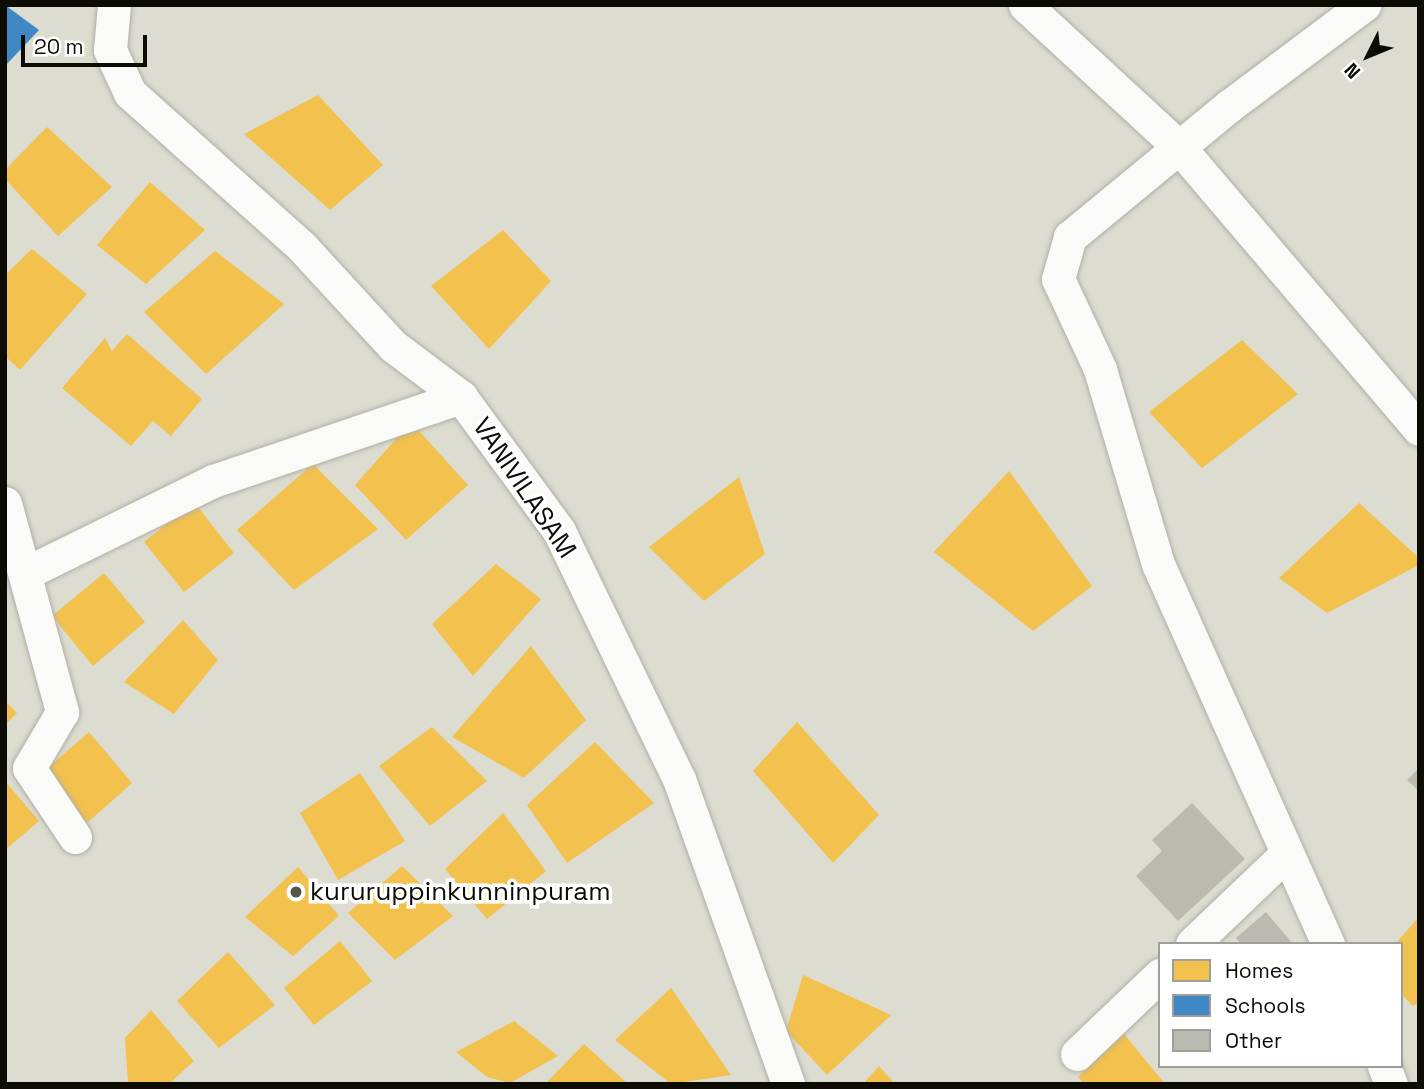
<!DOCTYPE html>
<style>
body{margin:0}
#map{position:relative;width:1424px;height:1089px;overflow:hidden;background:#dcdcd0;font-family:"Space Grotesk",sans-serif}
div>[style]{position:absolute}
.homes>*{inset:0;background:#f2c14e}
.schools>*{inset:0;background:#3f88c5}
.building>*{inset:0;background:#bbbab1}
.roads{filter:drop-shadow(0 0 2px #afafa5) drop-shadow(0 0 2px #afafa5)}
.street>*{height:33px;margin:-16.5px;padding:0 16.5px;transform-origin:16.5px;border-radius:16.5px;background:#fafaf8}
.dots>*{width:19px;height:19px;translate:-50% -50%;box-sizing:border-box;border:4px solid #fff;border-radius:50%}
span{translate:-50% -50%;white-space:nowrap;text-align:center;line-height:1.15;-webkit-text-stroke:7px #fff;paint-order:stroke}
.street-label{font-size:26px;color:#0c0c05}
.poi-label{font-size:26px;color:#0c0c05}
.left{translate:0 -50%;text-align:left}
.frame{position:absolute;inset:0;border:7px solid #0c0c05;pointer-events:none}
.legend{position:absolute;left:1158px;top:942px;width:245px;height:126px;box-sizing:border-box;background:#fff;border:2px solid #9e9e9b;margin:0;padding:9px 12px;list-style:none;font-size:21px;color:#0c0c05}
.legend li{display:flex;align-items:center;gap:14px;height:35px}
.legend b{width:35px;border:2px solid #9e9e9b}
.north{position:absolute;left:1333px;top:21px;width:70px;height:70px;-webkit-text-stroke:5px #fff;paint-order:stroke;rotate:227deg;font-size:19px;font-weight:700;line-height:28px;text-align:center;color:#0c0c05}
.north::after{content:'';display:block;margin:auto;width:24px;height:32px;background:#0c0c05;clip-path:polygon(50% 0,100% 100%,50% 72%,0 100%)}
.scale{position:absolute;left:21px;top:35px;width:126px;height:32px;box-sizing:border-box;border:4px solid #0c0c05;border-top:0;padding-left:9px;font-size:21px;line-height:24px;white-space:nowrap;color:#0c0c05;-webkit-text-stroke:5px #fff;paint-order:stroke}
</style>
<div id="map">
<div class="homes">
<div style="clip-path:polygon(318px 95px,383px 165px,330px 210px,244px 134px)"></div>
<div style="clip-path:polygon(47px 127px,112px 187px,58px 236px,5px 179px,5px 170px)"></div>
<div style="clip-path:polygon(150px 182px,205px 230px,146px 284px,97px 245px)"></div>
<div style="clip-path:polygon(503px 230px,551px 281px,489px 349px,431px 286px)"></div>
<div style="clip-path:polygon(32px 249px,87px 294px,20px 370px,5px 356px,5px 275px)"></div>
<div style="clip-path:polygon(215px 251px,284px 304px,206px 374px,144px 312px)"></div>
<div style="clip-path:polygon(127px 334px,202px 399px,171px 436px,153px 421px,131px 446px,62px 388px,105px 338px,112px 351px)"></div>
<div style="clip-path:polygon(1242px 340px,1298px 394px,1202px 468px,1149px 412px)"></div>
<div style="clip-path:polygon(411px 422px,468px 485px,406px 540px,355px 485px)"></div>
<div style="clip-path:polygon(313px 464px,378px 529px,294px 590px,237px 530px)"></div>
<div style="clip-path:polygon(1009px 471px,1092px 586px,1033px 631px,934px 552px)"></div>
<div style="clip-path:polygon(739px 477px,765px 554px,704px 601px,649px 547px)"></div>
<div style="clip-path:polygon(194px 502px,234px 553px,184px 592px,144px 542px)"></div>
<div style="clip-path:polygon(1359px 503px,1419px 558px,1419px 565px,1327px 613px,1279px 578px)"></div>
<div style="clip-path:polygon(496px 564px,541px 599px,473px 676px,432px 624px)"></div>
<div style="clip-path:polygon(104px 573px,145px 622px,93px 666px,52px 616px)"></div>
<div style="clip-path:polygon(183px 620px,218px 660px,174px 714px,124px 682px)"></div>
<div style="clip-path:polygon(531px 646px,586px 720px,524px 778px,452px 737px)"></div>
<div style="clip-path:polygon(5px 701px,17px 713px,5px 725px)"></div>
<div style="clip-path:polygon(797px 722px,879px 815px,833px 863px,753px 771px)"></div>
<div style="clip-path:polygon(432px 727px,487px 781px,430px 826px,379px 766px)"></div>
<div style="clip-path:polygon(89px 732px,132px 783px,87px 823px,43px 772px)"></div>
<div style="clip-path:polygon(595px 742px,654px 803px,567px 863px,527px 805px)"></div>
<div style="clip-path:polygon(360px 773px,405px 841px,338px 880px,300px 813px)"></div>
<div style="clip-path:polygon(5px 781px,39px 821px,5px 850px)"></div>
<div style="clip-path:polygon(503px 813px,546px 871px,487px 919px,445px 869px)"></div>
<div style="clip-path:polygon(402px 866px,453px 916px,395px 960px,348px 913px)"></div>
<div style="clip-path:polygon(298px 867px,339px 916px,293px 956px,245px 917px)"></div>
<div style="clip-path:polygon(1419px 917px,1419px 1002px,1413px 1006px,1401px 994px,1401px 944px,1395px 944px)"></div>
<div style="clip-path:polygon(340px 941px,372px 981px,314px 1025px,284px 988px)"></div>
<div style="clip-path:polygon(228px 952px,275px 1005px,219px 1048px,177px 1001px)"></div>
<div style="clip-path:polygon(803px 975px,891px 1015px,827px 1075px,786px 1031px)"></div>
<div style="clip-path:polygon(671px 988px,731px 1075px,671px 1084px,615px 1040px)"></div>
<div style="clip-path:polygon(151px 1010px,194px 1061px,169px 1084px,128px 1084px,125px 1038px)"></div>
<div style="clip-path:polygon(514px 1021px,558px 1056px,510px 1083px,487px 1077px,456px 1052px)"></div>
<div style="clip-path:polygon(1124px 1034px,1165px 1084px,1084px 1084px,1078px 1077px)"></div>
<div style="clip-path:polygon(584px 1044px,628px 1084px,545px 1084px)"></div>
<div style="clip-path:polygon(879px 1066px,895px 1084px,863px 1084px)"></div>
</div>
<div class="schools">
<div style="clip-path:polygon(5px 5px,39px 30px,5px 66px)"></div>
</div>
<div class="building">
<div style="clip-path:polygon(1419px 768px,1419px 791px,1407px 780px)"></div>
<div style="clip-path:polygon(1192px 803px,1245px 859px,1178px 921px,1136px 876px,1162px 851px,1152px 840px)"></div>
<div style="clip-path:polygon(1266px 912px,1293px 944px,1241px 944px,1236px 938px)"></div>
</div>
<div class="roads">
<div class="street">
<div style="left:114px;top:5px;width:45px;rotate:95.1deg"></div>
<div style="left:110px;top:50px;width:47px;rotate:65.1deg"></div>
<div style="left:130px;top:93px;width:231px;rotate:41.8deg"></div>
<div style="left:302px;top:247px;width:134px;rotate:47.4deg"></div>
<div style="left:393px;top:346px;width:85px;rotate:36.9deg"></div>
<div style="left:461px;top:397px;width:166px;rotate:53.8deg"></div>
<div style="left:559px;top:531px;width:276px;rotate:64.2deg"></div>
<div style="left:679px;top:779px;width:324px;rotate:70.3deg"></div>
<div style="left:1025px;top:5px;width:209px;rotate:42.7deg"></div>
<div style="left:1179px;top:147px;width:370px;rotate:49.6deg"></div>
<div style="left:5px;top:503px;width:217px;rotate:74.7deg"></div>
<div style="left:62px;top:712px;width:65px;rotate:120.5deg"></div>
<div style="left:29px;top:768px;width:83px;rotate:56.3deg"></div>
<div style="left:28px;top:572px;width:206px;rotate:-26.2deg"></div>
<div style="left:213px;top:481px;width:262px;rotate:-18.7deg"></div>
<div style="left:1192px;top:944px;width:129px;rotate:-43.7deg"></div>
<div style="left:1328px;top:944px;width:416px;rotate:-114.1deg"></div>
<div style="left:1158px;top:564px;width:203px;rotate:-106.6deg"></div>
<div style="left:1100px;top:369px;width:99px;rotate:-115deg"></div>
<div style="left:1058px;top:279px;width:44px;rotate:-74.1deg"></div>
<div style="left:1070px;top:237px;width:206px;rotate:-39.5deg"></div>
<div style="left:1229px;top:106px;width:169px;rotate:-36.8deg"></div>
<div style="left:1077px;top:1054px;width:115px;rotate:-43.6deg"></div>
<div style="left:1384px;top:1066px;width:19px;rotate:69deg"></div>
</div>
</div>
<div class="dots">
<div style="left:296px;top:892px;background:#55554c"></div>
</div>
<div class="street-label">
<span style="left:524px;top:488px;rotate:56deg">VANIVILASAM</span>
</div>
<div class="poi-label">
<span class="left" style="left:310px;top:892px">kururuppinkunninpuram</span>
</div>
<div class="frame"></div>
<ul class="legend">
<li><b style="height:19px;background:#f2c14e"></b>Homes</li>
<li><b style="height:19px;background:#3f88c5"></b>Schools</li>
<li><b style="height:19px;background:#bbbab1"></b>Other</li>
</ul>
<div class="north">N</div>
<div class="scale">20 m</div>
</div>
